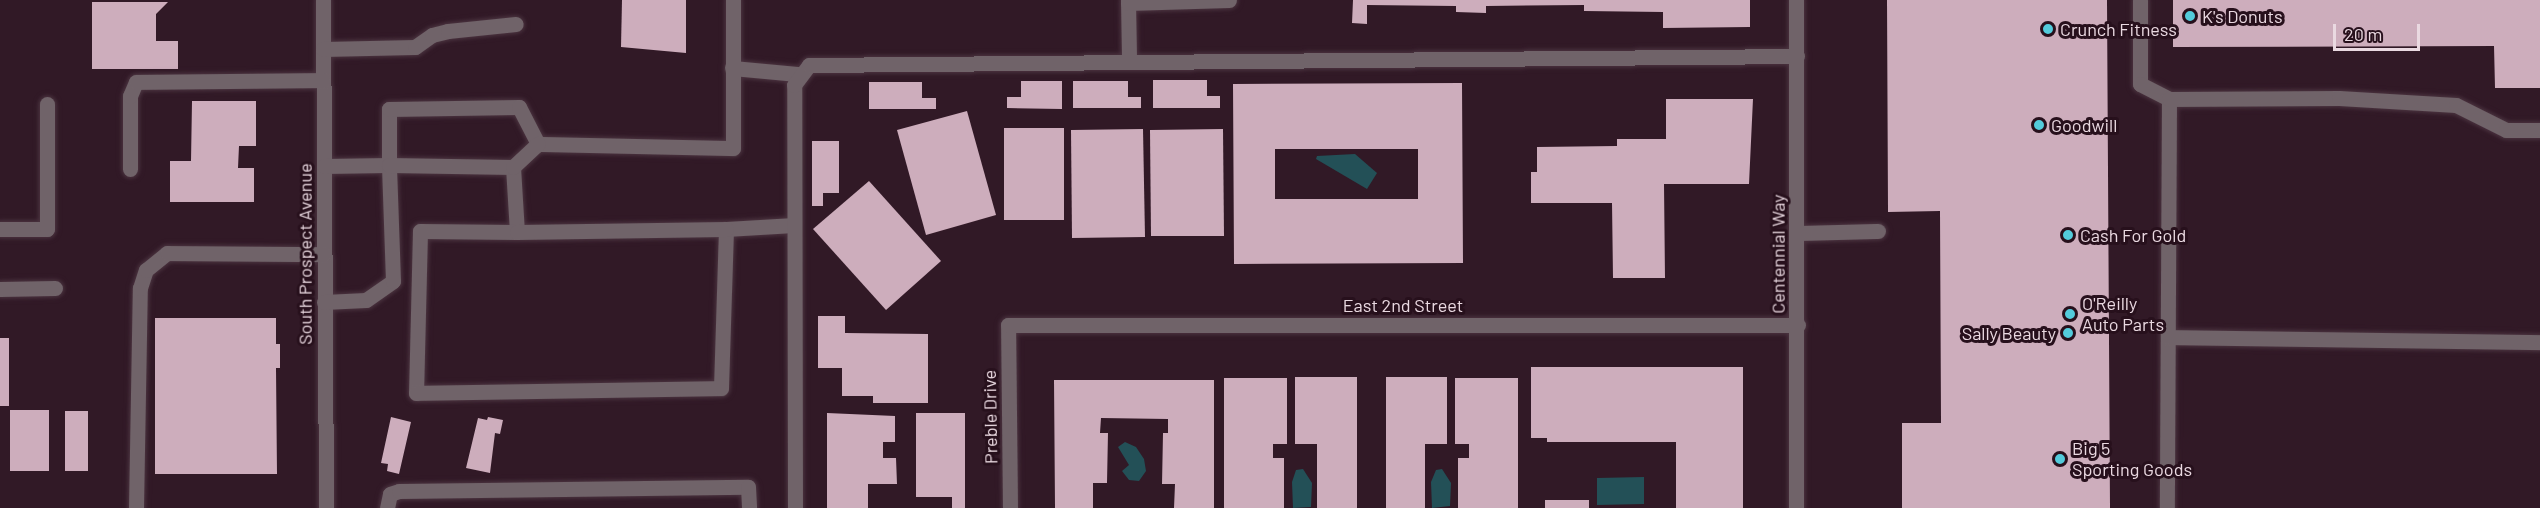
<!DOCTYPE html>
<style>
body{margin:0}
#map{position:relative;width:2540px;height:508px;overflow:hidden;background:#311926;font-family:Barlow,sans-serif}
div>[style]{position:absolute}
.water>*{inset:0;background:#235057}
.building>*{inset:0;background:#cdadbc}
.roads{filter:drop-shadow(0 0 2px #4b3440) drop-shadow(0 0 2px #4b3440)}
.minor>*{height:15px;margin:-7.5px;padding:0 7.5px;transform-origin:7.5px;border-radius:7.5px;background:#706369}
.dots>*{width:16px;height:16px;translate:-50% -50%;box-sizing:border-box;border:3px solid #27101c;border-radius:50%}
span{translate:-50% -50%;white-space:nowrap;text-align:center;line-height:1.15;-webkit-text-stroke:6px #27101c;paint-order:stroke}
.poi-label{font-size:18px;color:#ead9e1}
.left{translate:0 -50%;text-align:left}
.right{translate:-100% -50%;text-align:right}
.street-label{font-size:18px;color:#ead9e1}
.scale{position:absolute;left:2333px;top:24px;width:87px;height:27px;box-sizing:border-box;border:3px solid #ead9e1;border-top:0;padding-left:8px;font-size:18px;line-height:21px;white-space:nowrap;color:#ead9e1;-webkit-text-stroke:4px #27101c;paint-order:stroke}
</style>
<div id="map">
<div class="water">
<div style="clip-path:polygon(1355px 154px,1377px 173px,1367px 189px,1316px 159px,1317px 156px)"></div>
<div style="clip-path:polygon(1125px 442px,1136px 447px,1144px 459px,1146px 471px,1139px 481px,1129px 480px,1122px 471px,1129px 465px,1118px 447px)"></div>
<div style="clip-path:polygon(1303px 469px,1312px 483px,1311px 507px,1293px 508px,1292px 482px,1296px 470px)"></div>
<div style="clip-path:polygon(1442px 469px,1451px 483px,1450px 506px,1432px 508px,1431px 482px,1436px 470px)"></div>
<div style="clip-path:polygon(1644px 477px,1644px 504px,1597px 505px,1597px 478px)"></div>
</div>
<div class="building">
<div style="clip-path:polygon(622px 0,686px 0,686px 53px,621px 47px)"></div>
<div style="clip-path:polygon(1353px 0,1750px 0,1750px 27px,1663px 28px,1663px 12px,1584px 11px,1584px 5px,1486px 6px,1486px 13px,1456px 12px,1456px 6px,1367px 5px,1367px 24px,1352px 23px)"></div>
<div style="clip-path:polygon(1887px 0,2107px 0,2110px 508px,1902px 508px,1902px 423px,1941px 423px,1940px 211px,1888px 212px)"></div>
<div style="clip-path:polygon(2173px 0,2540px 0,2540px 88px,2495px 88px,2494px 46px,2173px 47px)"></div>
<div style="clip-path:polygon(92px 2px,168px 2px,156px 14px,156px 41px,178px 41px,178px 69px,92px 69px)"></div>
<div style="clip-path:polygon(1153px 80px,1207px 80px,1207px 96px,1220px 96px,1220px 108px,1153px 108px)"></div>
<div style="clip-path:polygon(1021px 81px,1062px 81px,1062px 109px,1007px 108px,1007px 97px,1021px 97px)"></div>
<div style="clip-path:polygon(1073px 81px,1128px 81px,1128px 97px,1141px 97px,1141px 108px,1073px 108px)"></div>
<div style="clip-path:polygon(869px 82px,922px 82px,922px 98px,936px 98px,936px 109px,869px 109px)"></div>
<div style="clip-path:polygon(evenodd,1462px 83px,1463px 263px,1234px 264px,1233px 84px,1462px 83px,1275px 149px,1418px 149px,1418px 199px,1275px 199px,1275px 149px)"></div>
<div style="clip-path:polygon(1666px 99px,1753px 99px,1749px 184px,1664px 184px,1665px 278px,1613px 278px,1612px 203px,1531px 203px,1531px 172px,1537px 172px,1537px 147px,1617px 146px,1617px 139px,1666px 139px)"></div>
<div style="clip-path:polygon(192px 101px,256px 101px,256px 146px,239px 146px,238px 168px,254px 168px,254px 202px,170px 202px,170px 161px,191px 161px)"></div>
<div style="clip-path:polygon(967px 111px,996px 215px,926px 235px,897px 130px)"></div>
<div style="clip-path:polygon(1004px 128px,1064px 128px,1064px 220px,1004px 220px)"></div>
<div style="clip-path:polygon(1143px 129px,1145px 237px,1072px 238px,1071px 130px)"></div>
<div style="clip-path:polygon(1223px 129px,1224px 236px,1151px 236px,1150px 130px)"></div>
<div style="clip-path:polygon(812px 141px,839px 141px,839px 193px,823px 193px,823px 206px,812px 206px)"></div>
<div style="clip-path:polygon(869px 181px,941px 261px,886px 310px,813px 229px)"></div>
<div style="clip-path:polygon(818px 316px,845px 316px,845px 333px,928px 334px,928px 403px,873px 403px,873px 396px,842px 396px,842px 368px,818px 368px)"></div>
<div style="clip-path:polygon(155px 318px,276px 318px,276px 344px,280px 344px,280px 368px,276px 368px,277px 474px,155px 474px)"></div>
<div style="clip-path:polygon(0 338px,9px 338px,9px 406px,0 406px)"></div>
<div style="clip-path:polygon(1531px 367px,1743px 367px,1743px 508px,1676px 508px,1676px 442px,1547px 442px,1547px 438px,1531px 438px)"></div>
<div style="clip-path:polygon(1295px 377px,1357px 377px,1357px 508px,1317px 508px,1317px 444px,1295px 444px)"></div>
<div style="clip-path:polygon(1386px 377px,1447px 377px,1447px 444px,1425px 444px,1425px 508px,1386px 508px)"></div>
<div style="clip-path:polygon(1224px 378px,1287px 378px,1287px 444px,1273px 444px,1273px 458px,1284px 458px,1284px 508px,1224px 508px)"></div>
<div style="clip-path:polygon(1455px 378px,1518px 378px,1518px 508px,1458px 508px,1458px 458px,1469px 458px,1469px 444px,1455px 444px)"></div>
<div style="clip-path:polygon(1054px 380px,1214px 380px,1214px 508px,1174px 508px,1175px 484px,1162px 484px,1163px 433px,1168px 433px,1168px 419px,1101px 418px,1100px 433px,1108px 433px,1107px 483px,1093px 483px,1093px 508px,1055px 508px)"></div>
<div style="clip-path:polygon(10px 410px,49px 410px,49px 471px,10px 471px)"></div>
<div style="clip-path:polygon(65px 411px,88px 411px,88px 471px,65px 471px)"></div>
<div style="clip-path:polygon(827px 413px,895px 416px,895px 442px,883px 442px,883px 458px,896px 458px,897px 484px,868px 484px,868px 508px,827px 508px)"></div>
<div style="clip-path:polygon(916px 413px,965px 413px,965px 508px,952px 508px,952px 497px,916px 497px)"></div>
<div style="clip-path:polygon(391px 417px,411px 422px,399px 474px,387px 471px,388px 464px,381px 463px)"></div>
<div style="clip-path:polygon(488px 417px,503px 420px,500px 434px,495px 433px,490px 473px,466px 468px,478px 418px,487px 420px)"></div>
<div style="clip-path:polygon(1545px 500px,1589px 500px,1589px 508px,1545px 508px)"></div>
</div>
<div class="roads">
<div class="minor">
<div style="left:323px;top:0;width:508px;rotate:89.66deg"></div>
<div style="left:1128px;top:0;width:60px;rotate:89deg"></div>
<div style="left:2140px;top:0;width:84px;rotate:90deg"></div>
<div style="left:2140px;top:84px;width:33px;rotate:27deg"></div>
<div style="left:2169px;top:99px;width:409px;rotate:90.3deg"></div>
<div style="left:1128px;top:3px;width:101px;rotate:-1.7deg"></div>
<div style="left:323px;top:49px;width:92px;rotate:-1.2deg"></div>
<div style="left:415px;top:47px;width:21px;rotate:-35deg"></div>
<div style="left:432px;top:35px;width:16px;rotate:-14deg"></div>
<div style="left:448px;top:31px;width:68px;rotate:-5.9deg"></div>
<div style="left:732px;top:68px;width:66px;rotate:5.2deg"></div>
<div style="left:2169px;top:99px;width:170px;rotate:-0.3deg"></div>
<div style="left:2339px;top:98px;width:117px;rotate:3.4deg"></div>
<div style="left:2456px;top:105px;width:56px;rotate:26.6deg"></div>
<div style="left:2506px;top:130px;width:34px"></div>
<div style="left:324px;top:166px;width:65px;rotate:-0.9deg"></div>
<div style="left:389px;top:165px;width:56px;rotate:-90deg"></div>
<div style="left:389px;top:109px;width:130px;rotate:-0.9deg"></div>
<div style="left:519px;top:107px;width:42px;rotate:62.8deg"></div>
<div style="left:538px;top:144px;width:195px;rotate:1.2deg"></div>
<div style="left:733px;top:148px;width:148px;rotate:-90deg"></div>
<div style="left:513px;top:167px;width:65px;rotate:86.5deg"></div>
<div style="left:517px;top:232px;width:97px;rotate:-179.4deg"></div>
<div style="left:420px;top:231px;width:162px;rotate:91.4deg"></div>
<div style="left:416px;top:393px;width:305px;rotate:-0.9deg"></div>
<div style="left:721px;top:388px;width:159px;rotate:-88.2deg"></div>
<div style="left:726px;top:229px;width:68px;rotate:-3.4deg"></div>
<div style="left:130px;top:169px;width:73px;rotate:-90deg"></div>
<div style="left:130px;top:96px;width:15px;rotate:-67deg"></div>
<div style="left:136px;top:82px;width:187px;rotate:-0.6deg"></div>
<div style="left:0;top:229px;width:47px"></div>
<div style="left:47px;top:229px;width:125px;rotate:-90deg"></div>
<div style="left:517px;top:232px;width:209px;rotate:-0.8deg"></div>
<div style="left:1797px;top:233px;width:81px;rotate:-1.4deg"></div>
<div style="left:0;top:289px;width:55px;rotate:-1deg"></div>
<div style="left:324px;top:302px;width:42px;rotate:-2.7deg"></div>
<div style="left:366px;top:300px;width:33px;rotate:-35deg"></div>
<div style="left:393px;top:281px;width:116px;rotate:-92deg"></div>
<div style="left:389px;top:165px;width:124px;rotate:0.9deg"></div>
<div style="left:513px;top:167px;width:34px;rotate:-43deg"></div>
<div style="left:2169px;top:337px;width:371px;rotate:0.8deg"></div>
<div style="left:136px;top:508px;width:220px;rotate:-89deg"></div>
<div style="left:140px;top:288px;width:19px;rotate:-72deg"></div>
<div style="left:146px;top:270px;width:27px;rotate:-39deg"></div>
<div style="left:167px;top:253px;width:157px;rotate:0.4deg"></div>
<div style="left:387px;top:508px;width:14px;rotate:-78deg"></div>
<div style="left:390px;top:494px;width:9px;rotate:-18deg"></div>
<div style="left:399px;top:491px;width:349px;rotate:-0.7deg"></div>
<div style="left:748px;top:487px;width:21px;rotate:87deg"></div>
<div style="left:795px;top:508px;width:423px;rotate:-90.1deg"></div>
<div style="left:794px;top:85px;width:25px;rotate:-53deg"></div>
<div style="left:809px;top:65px;width:988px;rotate:-0.52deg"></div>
<div style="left:1010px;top:508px;width:183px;rotate:-90.6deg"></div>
<div style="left:1008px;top:325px;width:790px"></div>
<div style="left:1796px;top:508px;width:508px;rotate:-90deg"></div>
</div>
</div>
<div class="dots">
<div style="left:2190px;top:16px;background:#53cbdb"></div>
<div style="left:2048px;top:29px;background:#53cbdb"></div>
<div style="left:2039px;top:125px;background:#53cbdb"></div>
<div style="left:2068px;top:235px;background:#53cbdb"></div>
<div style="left:2070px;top:314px;background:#53cbdb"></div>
<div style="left:2068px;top:333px;background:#53cbdb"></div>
<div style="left:2060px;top:459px;background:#53cbdb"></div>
</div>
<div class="poi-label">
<span class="left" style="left:2202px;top:16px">K's Donuts</span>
<span class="left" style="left:2060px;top:29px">Crunch Fitness</span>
<span class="left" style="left:2051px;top:125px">Goodwill</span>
<span class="left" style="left:2080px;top:235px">Cash For Gold</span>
<span class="left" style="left:2082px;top:314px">O'Reilly<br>Auto Parts</span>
<span class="right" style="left:2056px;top:333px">Sally Beauty</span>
<span class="left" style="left:2072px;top:459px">Big 5<br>Sporting Goods</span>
</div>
<div class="street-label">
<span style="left:305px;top:254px;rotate:-90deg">South Prospect Avenue</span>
<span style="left:1778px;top:254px;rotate:-90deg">Centennial Way</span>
<span style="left:1403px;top:305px">East 2nd Street</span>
<span style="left:990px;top:417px;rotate:-91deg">Preble Drive</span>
</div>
<div class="scale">20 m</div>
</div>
